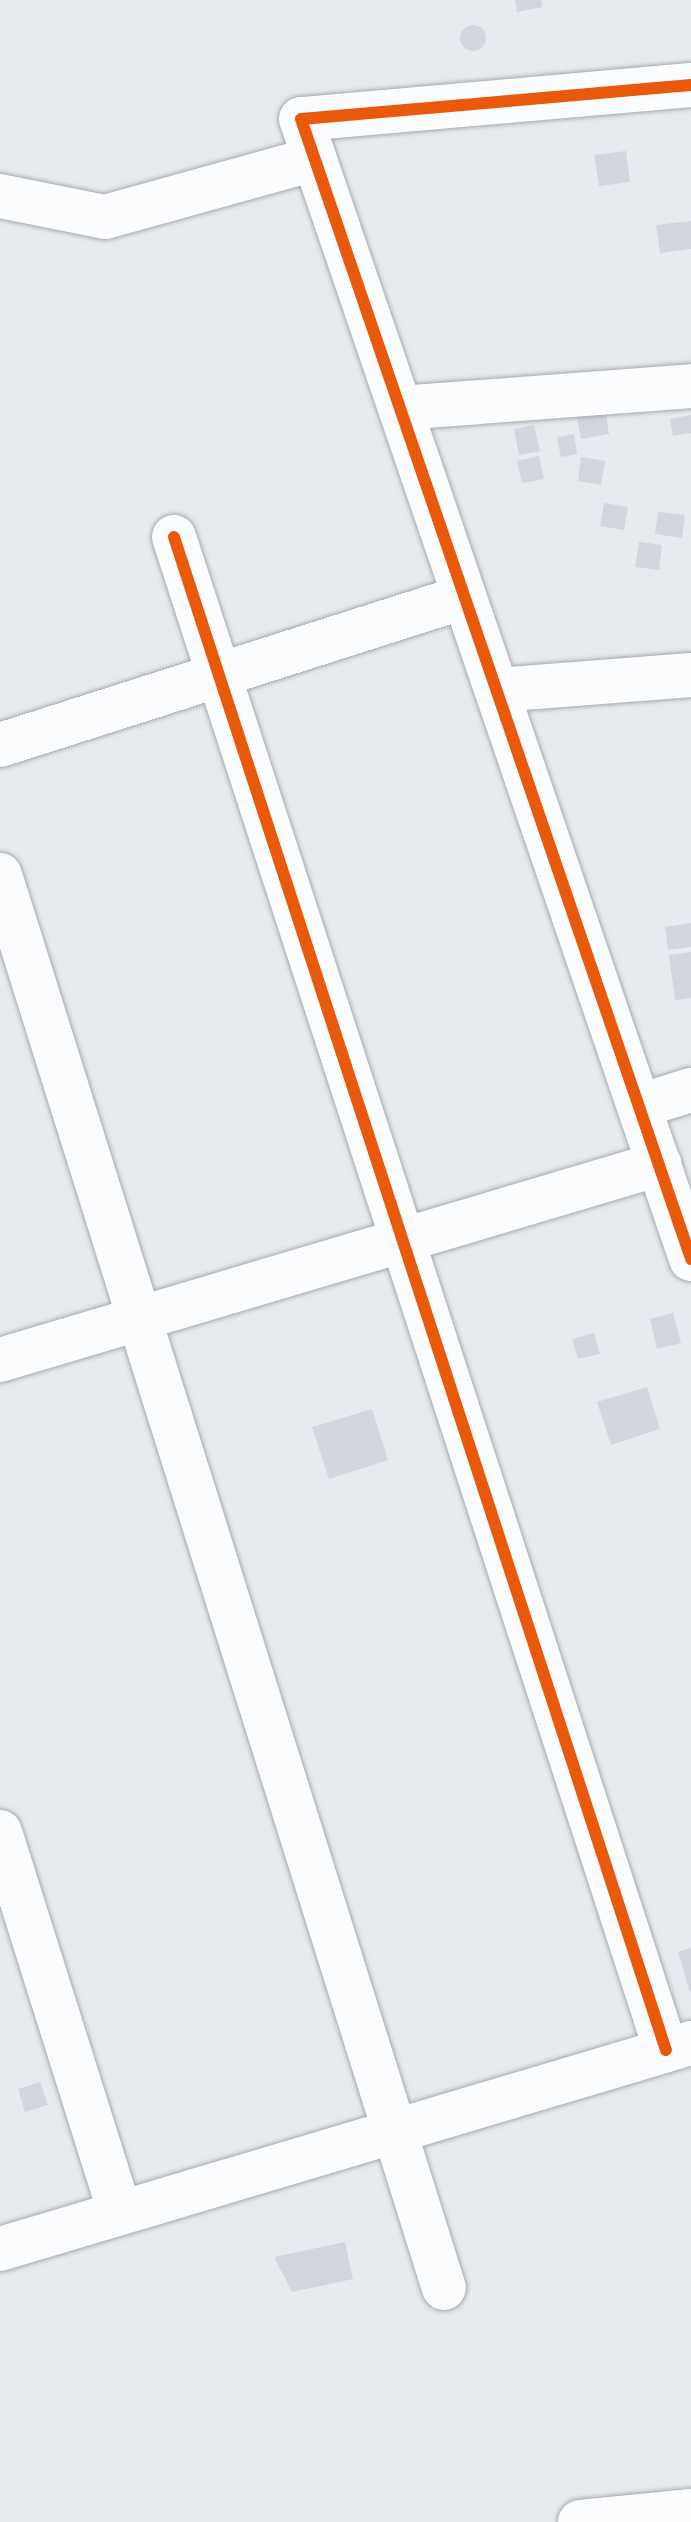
<!DOCTYPE html>
<style>
body{margin:0}
#map{position:relative;width:691px;height:2522px;overflow:hidden;background:#e6ebf0;font-family:Jost,sans-serif}
div>[style]{position:absolute}
.building>*{inset:0;background:#d2d4de}
.round{border-radius:50%}
.roads{filter:drop-shadow(0 0 2px #a6a9ad) drop-shadow(0 0 2px #a6a9ad)}
.street>*{height:44px;margin:-22px;padding:0 22px;transform-origin:22px;border-radius:22px;background:#fbfcfd}
.secondary>*{height:44px;margin:-22px;padding:0 22px;transform-origin:22px;border-radius:22px;background:#fbfcfd}
.cycleway>*{height:12px;margin:-6px;padding:0 6px;transform-origin:6px;border-radius:6px;background:#e8590c}
span{translate:-50% -50%;white-space:nowrap;text-align:center;line-height:1.15;-webkit-text-stroke:6px #e2eaf4;paint-order:stroke}
</style>
<div id="map">
<div class="building">
<div style="clip-path:polygon(515px 0,541px 0,542px 7px,517px 12px)"></div>
<div class="round" style="left:460px;top:25px;width:26px;height:26px"></div>
<div style="clip-path:polygon(626px 151px,630px 182px,599px 186px,594px 155px)"></div>
<div style="clip-path:polygon(691px 221px,691px 249px,660px 253px,656px 225px)"></div>
<div style="clip-path:polygon(605px 408px,609px 434px,581px 439px,576px 413px)"></div>
<div style="clip-path:polygon(691px 415px,691px 433px,673px 436px,670px 419px)"></div>
<div style="clip-path:polygon(534px 425px,540px 451px,519px 455px,514px 429px)"></div>
<div style="clip-path:polygon(574px 434px,577px 454px,561px 457px,557px 437px)"></div>
<div style="clip-path:polygon(539px 456px,544px 479px,522px 483px,517px 461px)"></div>
<div style="clip-path:polygon(581px 457px,605px 461px,601px 485px,578px 481px)"></div>
<div style="clip-path:polygon(604px 503px,628px 507px,624px 530px,600px 526px)"></div>
<div style="clip-path:polygon(658px 512px,685px 515px,682px 538px,655px 534px)"></div>
<div style="clip-path:polygon(639px 542px,662px 545px,659px 570px,635px 567px)"></div>
<div style="clip-path:polygon(691px 923px,691px 947px,668px 950px,665px 927px)"></div>
<div style="clip-path:polygon(691px 952px,691px 998px,675px 1000px,669px 955px)"></div>
<div style="clip-path:polygon(673px 1313px,681px 1343px,657px 1349px,650px 1319px)"></div>
<div style="clip-path:polygon(594px 1333px,600px 1354px,578px 1359px,572px 1339px)"></div>
<div style="clip-path:polygon(647px 1387px,660px 1429px,611px 1445px,597px 1402px)"></div>
<div style="clip-path:polygon(372px 1409px,388px 1460px,329px 1479px,312px 1427px)"></div>
<div style="clip-path:polygon(691px 1948px,691px 1991px,690px 1992px,678px 1952px)"></div>
<div style="clip-path:polygon(40px 2082px,48px 2105px,25px 2112px,18px 2089px)"></div>
<div style="clip-path:polygon(345px 2242px,353px 2279px,292px 2292px,274px 2257px)"></div>
</div>
<div class="roads">
<div class="street">
<div style="left:691px;top:85px;width:391px;rotate:175deg"></div>
<div style="left:301px;top:119px;width:1205px;rotate:71.11deg"></div>
<div style="left:0;top:196px;width:107px;rotate:11.3deg"></div>
<div style="left:105px;top:217px;width:217px;rotate:-15.5deg"></div>
<div style="left:400px;top:408px;width:292px;rotate:-4.3deg"></div>
<div style="left:174px;top:537px;width:1591px;rotate:71.99deg"></div>
<div style="left:497px;top:690px;width:195px;rotate:-4.4deg"></div>
<div style="left:0;top:745px;width:487px;rotate:-17.7deg"></div>
<div style="left:0;top:875px;width:1481px;rotate:72.56deg"></div>
<div style="left:639px;top:1106px;width:54px;rotate:-17.1deg"></div>
<div style="left:0;top:1360px;width:688px;rotate:-16.56deg"></div>
<div style="left:0;top:1832px;width:399px;rotate:72.5deg"></div>
<div style="left:0;top:2249px;width:721px;rotate:-16.6deg"></div>
</div>
<div class="secondary">
<div style="left:580px;top:2522px;width:112px;rotate:-5.7deg"></div>
</div>
</div>
<div class="cycleway">
<div style="left:691px;top:85px;width:391px;rotate:175deg"></div>
<div style="left:301px;top:119px;width:1205px;rotate:71.11deg"></div>
<div style="left:174px;top:537px;width:1591px;rotate:71.99deg"></div>
</div>
</div>
